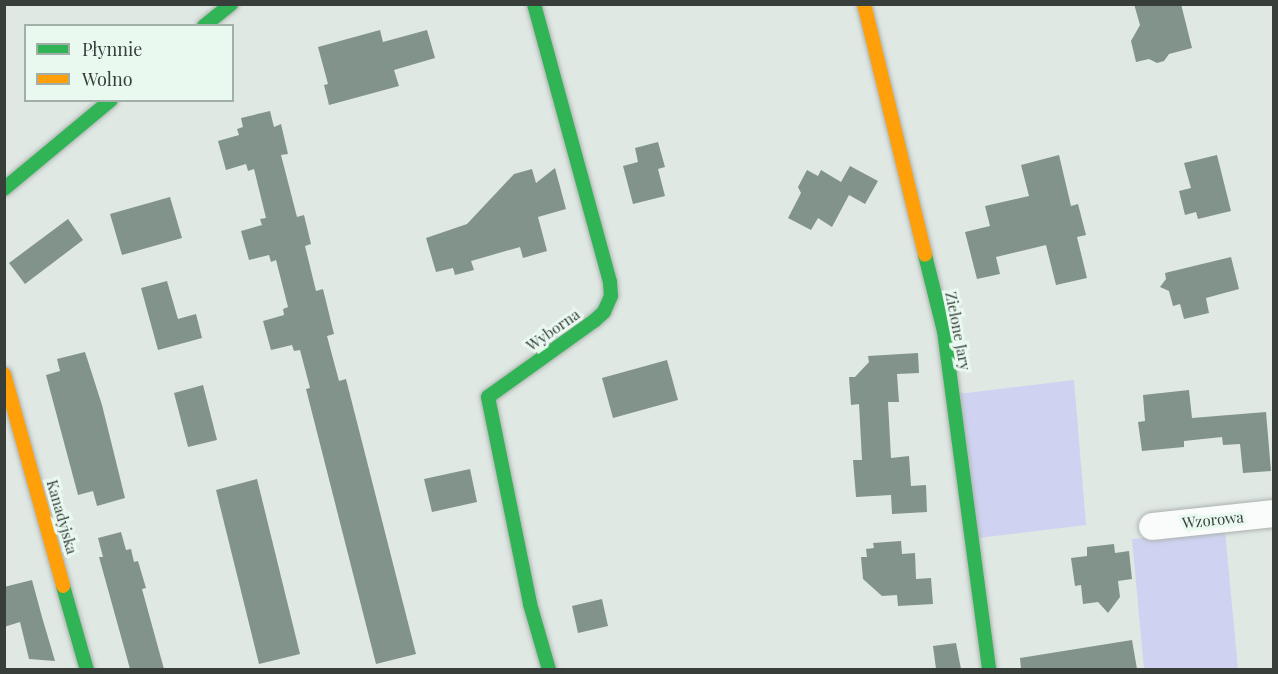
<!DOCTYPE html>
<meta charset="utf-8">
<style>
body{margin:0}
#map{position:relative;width:1278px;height:674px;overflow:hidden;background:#e0e8e4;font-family:"Playfair Display",serif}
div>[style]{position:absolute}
.green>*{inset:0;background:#cfd3f1}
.building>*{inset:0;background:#81938b}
.roads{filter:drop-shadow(0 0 2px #abb2ae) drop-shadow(0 0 2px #abb2ae)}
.street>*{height:27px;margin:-13.5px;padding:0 13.5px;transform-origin:13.5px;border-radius:13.5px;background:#fafcfb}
.fast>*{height:14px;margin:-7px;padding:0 7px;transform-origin:7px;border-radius:7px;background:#30b455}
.slow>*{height:14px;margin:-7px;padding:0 7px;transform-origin:7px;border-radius:7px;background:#ff9f0a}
span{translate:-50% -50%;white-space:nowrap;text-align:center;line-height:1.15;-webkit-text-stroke:6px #e9f9f0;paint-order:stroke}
.street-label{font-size:15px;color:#383f3b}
.frame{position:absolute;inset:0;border:6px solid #383f3b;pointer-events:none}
.legend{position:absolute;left:24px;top:24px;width:210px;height:78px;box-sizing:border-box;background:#e9f9f0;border:2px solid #a2afa8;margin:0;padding:8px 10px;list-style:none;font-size:18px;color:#383f3b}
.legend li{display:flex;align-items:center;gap:12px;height:30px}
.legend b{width:30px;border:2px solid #a2afa8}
</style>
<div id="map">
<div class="green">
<div style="clip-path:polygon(1074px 380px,1086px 525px,978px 538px,958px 394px)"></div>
<div style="clip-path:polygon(1225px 531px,1238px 669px,1144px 669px,1132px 539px)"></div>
</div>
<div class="building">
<div style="clip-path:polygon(1134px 4px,1181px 4px,1192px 48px,1169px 54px,1164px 61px,1157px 63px,1149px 59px,1136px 62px,1131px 41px,1140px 25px)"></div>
<div style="clip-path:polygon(380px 30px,383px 42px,427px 30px,435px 58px,394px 70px,399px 86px,329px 105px,324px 85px,328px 84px,318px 47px)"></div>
<div style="clip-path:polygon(270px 111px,274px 127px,281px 124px,288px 154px,281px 155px,297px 217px,304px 215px,311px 244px,305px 246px,316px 291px,323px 289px,334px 334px,327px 336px,339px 381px,346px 379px,416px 654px,376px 664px,306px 389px,310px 388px,300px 350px,294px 351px,292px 345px,271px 350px,263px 321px,284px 315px,283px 309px,288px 307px,276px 260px,271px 262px,269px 255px,249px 260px,241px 231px,262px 225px,260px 219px,266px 218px,254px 169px,248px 171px,246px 164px,226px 170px,218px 141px,239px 135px,237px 129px,243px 127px,241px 118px)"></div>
<div style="clip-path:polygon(658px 142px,665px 167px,658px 169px,665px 196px,633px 204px,623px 166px,638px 162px,635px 148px)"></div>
<div style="clip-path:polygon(1059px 155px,1071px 206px,1078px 204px,1086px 235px,1077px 237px,1087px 278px,1056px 285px,1046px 245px,996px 257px,1000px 274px,977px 279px,965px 232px,990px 226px,985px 206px,1029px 196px,1021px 165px)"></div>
<div style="clip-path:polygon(1217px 155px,1231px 211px,1198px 219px,1196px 212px,1185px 215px,1179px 191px,1191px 188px,1184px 163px)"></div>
<div style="clip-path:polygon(850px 166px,878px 181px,865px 204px,849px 195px,832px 227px,818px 218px,811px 230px,788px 218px,801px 193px,798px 187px,807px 170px,818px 176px,821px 170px,841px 182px)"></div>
<div style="clip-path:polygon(555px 168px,566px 209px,538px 217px,547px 251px,523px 258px,520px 247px,471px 261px,474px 270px,455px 275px,453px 268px,436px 272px,426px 238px,467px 224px,514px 174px,532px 169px,536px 183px)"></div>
<div style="clip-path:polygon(170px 197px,182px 238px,122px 255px,110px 214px)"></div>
<div style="clip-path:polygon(68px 219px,83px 240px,25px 284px,9px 263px)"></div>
<div style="clip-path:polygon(1231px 257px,1239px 289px,1206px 298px,1209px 313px,1184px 319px,1180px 304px,1173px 306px,1169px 291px,1160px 287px,1166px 279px,1165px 273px)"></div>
<div style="clip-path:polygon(167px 281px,178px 319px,196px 314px,202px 338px,158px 350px,141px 288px)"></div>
<div style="clip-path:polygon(85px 352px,102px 405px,125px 498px,97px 506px,93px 491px,78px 495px,46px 375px,60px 371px,57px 359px)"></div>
<div style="clip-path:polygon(918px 353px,919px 373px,897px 374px,899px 402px,888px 402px,891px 458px,909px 456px,911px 486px,926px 485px,927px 512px,892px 514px,891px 495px,856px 497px,853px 460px,862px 460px,859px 404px,851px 405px,849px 377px,855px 377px,869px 362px,868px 356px)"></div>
<div style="clip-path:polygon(667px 360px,678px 400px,613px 418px,602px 378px)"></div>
<div style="clip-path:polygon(203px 385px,217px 440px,188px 447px,174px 393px)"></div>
<div style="clip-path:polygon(1189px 390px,1192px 418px,1266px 412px,1271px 471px,1243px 473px,1240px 444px,1223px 445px,1222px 437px,1184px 441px,1184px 447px,1142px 451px,1138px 422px,1145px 421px,1143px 395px)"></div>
<div style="clip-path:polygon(470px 469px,477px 502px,432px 512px,424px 479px)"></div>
<div style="clip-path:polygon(257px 479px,300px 654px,259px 664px,216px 490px)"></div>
<div style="clip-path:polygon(121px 532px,126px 550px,131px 549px,134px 562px,138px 561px,146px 588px,142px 589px,164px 669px,130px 669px,99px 557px,103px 557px,98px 538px)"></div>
<div style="clip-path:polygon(901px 541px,902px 554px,915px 553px,916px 579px,931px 578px,933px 604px,898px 606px,897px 595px,882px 596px,863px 579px,861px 557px,867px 557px,866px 549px,874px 548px,873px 543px)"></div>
<div style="clip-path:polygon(1114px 544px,1115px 553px,1129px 551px,1132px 579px,1118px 581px,1120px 597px,1108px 613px,1098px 602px,1083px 604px,1081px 585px,1075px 586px,1071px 558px,1087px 556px,1087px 547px)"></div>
<div style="clip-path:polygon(32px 580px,42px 617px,55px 661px,29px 659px,20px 622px,4px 627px,4px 587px)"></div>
<div style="clip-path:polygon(602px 599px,608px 626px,578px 633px,572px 606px)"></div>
<div style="clip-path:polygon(1132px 640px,1137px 669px,1021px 669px,1020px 658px)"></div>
<div style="clip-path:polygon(956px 643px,961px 669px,936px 669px,933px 646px)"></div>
</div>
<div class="roads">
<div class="street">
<div style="left:1152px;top:526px;width:123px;rotate:-6.1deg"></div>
</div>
<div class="fast">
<div style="left:534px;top:4px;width:288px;rotate:74.7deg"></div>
<div style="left:610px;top:282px;width:14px;rotate:86deg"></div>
<div style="left:611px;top:296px;width:17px;rotate:114deg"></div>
<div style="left:604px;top:312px;width:13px;rotate:138deg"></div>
<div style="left:594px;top:321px;width:130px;rotate:144.4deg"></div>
<div style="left:488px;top:397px;width:211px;rotate:78.5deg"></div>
<div style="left:530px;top:604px;width:69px;rotate:73.9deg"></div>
<div style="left:204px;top:26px;width:35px;rotate:-39deg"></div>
<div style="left:4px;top:189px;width:139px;rotate:-39.8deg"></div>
<div style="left:925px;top:255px;width:78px;rotate:76deg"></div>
<div style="left:944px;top:331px;width:342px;rotate:82.4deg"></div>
<div style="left:63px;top:586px;width:87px;rotate:74.1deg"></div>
</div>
<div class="slow">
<div style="left:864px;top:4px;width:258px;rotate:76.3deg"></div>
<div style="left:4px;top:374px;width:220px;rotate:74.4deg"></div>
</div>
</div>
<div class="street-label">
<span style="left:553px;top:330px;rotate:-35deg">Wyborna</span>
<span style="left:958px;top:331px;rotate:79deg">Zielone Jary</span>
<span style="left:62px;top:517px;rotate:74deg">Kanadyjska</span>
<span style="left:1213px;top:520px;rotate:-6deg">Wzorowa</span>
</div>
<div class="frame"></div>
<ul class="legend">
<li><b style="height:8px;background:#30b455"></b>Płynnie</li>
<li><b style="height:8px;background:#ff9f0a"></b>Wolno</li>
</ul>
</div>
